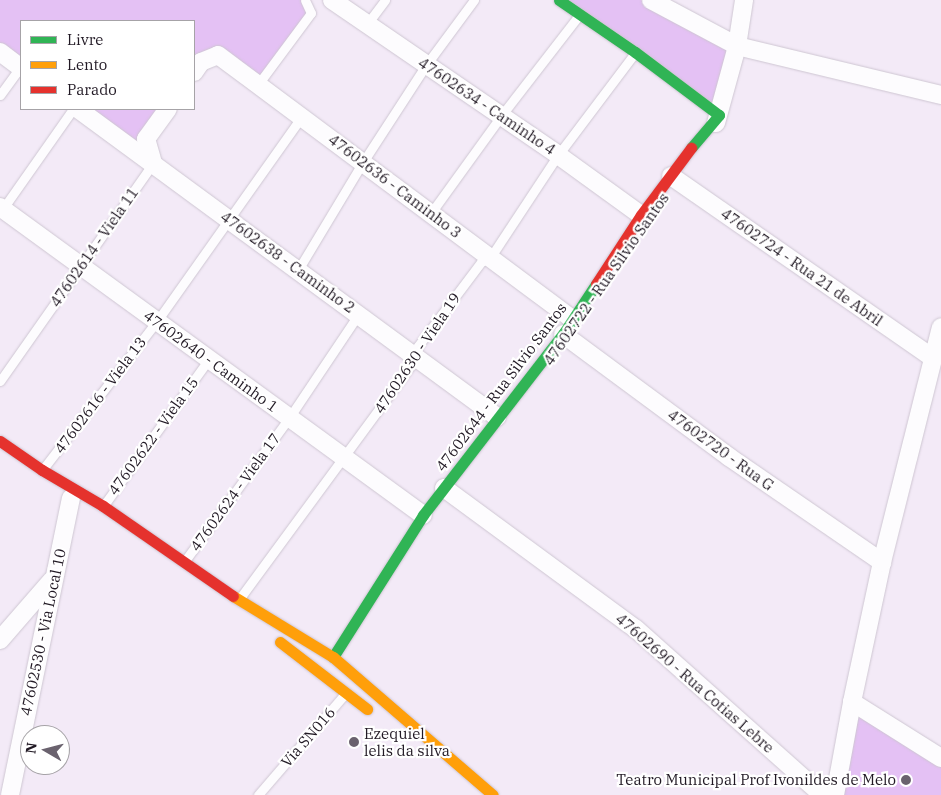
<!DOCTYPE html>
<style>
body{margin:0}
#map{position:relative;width:941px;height:795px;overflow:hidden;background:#f3eaf7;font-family:"IBM Plex Serif",serif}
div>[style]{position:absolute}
.green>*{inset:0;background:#e4c1f4}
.roads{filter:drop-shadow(0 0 1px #cec6d2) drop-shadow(0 0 1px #cec6d2)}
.lane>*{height:9px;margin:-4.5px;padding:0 4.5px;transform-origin:4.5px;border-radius:4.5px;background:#fdfcfe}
.street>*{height:18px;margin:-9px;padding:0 9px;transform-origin:9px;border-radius:9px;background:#fdfcfe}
.fast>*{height:11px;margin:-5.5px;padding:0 5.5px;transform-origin:5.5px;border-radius:5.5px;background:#30b455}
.slow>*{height:11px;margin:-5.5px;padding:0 5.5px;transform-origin:5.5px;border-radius:5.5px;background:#ff9f0a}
.jam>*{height:11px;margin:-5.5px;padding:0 5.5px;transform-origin:5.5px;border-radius:5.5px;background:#e5322d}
.dots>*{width:14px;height:14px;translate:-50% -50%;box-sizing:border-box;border:2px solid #fff;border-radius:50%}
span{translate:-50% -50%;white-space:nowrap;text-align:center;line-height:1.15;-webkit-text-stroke:4.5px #fff;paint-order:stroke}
.street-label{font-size:15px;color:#211924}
.poi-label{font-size:15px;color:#211924}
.left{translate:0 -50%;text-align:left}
.right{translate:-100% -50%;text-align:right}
.legend{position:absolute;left:20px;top:20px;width:175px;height:90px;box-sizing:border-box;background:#fff;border:1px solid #a6a3a7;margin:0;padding:6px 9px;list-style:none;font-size:15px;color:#211924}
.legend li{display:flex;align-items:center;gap:10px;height:25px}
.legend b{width:25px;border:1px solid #a6a3a7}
.north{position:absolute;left:20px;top:725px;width:50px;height:50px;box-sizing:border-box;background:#fff;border:1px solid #a6a3a7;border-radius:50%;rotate:278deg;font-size:14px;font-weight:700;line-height:20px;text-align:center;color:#211924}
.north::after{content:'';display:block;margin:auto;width:18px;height:22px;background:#6a626e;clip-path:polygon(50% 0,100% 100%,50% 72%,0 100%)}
</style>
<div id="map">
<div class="green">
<div style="clip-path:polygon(0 0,305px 0,311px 13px,259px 83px,218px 55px,194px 71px,194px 21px,21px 21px,21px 68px,0 52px)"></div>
<div style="clip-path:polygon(559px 0,651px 0,737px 46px,719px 115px)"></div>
<div style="clip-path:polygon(78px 109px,163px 109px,132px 148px)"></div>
<div style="clip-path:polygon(852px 702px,941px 758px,941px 795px,835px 795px)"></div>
</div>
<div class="roads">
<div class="lane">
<div style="left:367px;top:24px;width:30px;rotate:-53deg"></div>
<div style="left:259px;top:83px;width:87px;rotate:-53.4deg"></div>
<div style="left:311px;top:13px;width:14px;rotate:-115deg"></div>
<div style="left:0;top:95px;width:34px;rotate:-54deg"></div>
<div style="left:2px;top:210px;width:123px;rotate:-54.9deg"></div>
<div style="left:431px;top:213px;width:120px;rotate:-54.2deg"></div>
<div style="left:501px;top:116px;width:128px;rotate:-52.3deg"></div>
<div style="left:298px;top:270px;width:126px;rotate:-59deg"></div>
<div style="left:363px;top:162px;width:116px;rotate:-57deg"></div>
<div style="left:426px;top:65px;width:81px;rotate:-53.6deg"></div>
<div style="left:0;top:381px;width:266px;rotate:-54.9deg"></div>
<div style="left:43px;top:469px;width:187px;rotate:-52.4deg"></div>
<div style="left:157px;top:321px;width:251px;rotate:-54.7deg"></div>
<div style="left:104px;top:505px;width:180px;rotate:-54.3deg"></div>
<div style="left:184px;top:562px;width:178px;rotate:-53.9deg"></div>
<div style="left:289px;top:418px;width:124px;rotate:-56.2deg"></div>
<div style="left:240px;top:598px;width:298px;rotate:-53.7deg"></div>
<div style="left:416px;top:358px;width:12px;rotate:-81deg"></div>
<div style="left:418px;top:346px;width:105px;rotate:-53.1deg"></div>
<div style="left:481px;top:262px;width:10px;rotate:-24deg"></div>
<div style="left:490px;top:258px;width:123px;rotate:-56.6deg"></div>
<div style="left:558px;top:155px;width:126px;rotate:-53deg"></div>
<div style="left:258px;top:795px;width:132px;rotate:-49.3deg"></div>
</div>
<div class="street">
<div style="left:332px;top:0;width:274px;rotate:34.4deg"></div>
<div style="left:558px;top:155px;width:102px;rotate:35.9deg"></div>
<div style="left:651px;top:0;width:98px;rotate:28.1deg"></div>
<div style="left:737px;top:46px;width:210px;rotate:13.5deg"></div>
<div style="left:0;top:52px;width:26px;rotate:37deg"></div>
<div style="left:194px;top:72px;width:12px;rotate:-55deg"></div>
<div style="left:201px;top:62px;width:18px;rotate:-22deg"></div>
<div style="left:218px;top:55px;width:442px;rotate:36.7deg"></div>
<div style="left:78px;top:109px;width:520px;rotate:36.32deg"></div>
<div style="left:716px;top:123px;width:80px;rotate:-74.7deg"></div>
<div style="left:737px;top:46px;width:47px;rotate:-81.3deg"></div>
<div style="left:153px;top:163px;width:25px;rotate:-106deg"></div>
<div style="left:146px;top:139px;width:37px;rotate:-54deg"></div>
<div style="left:671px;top:176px;width:319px;rotate:34.8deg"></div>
<div style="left:0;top:207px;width:523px;rotate:36.06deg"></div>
<div style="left:563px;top:334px;width:207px;rotate:36.5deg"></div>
<div style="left:729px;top:457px;width:186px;rotate:34.5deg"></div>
<div style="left:444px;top:488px;width:238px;rotate:36.3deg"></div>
<div style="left:636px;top:629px;width:249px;rotate:41.7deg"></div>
<div style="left:0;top:640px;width:79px;rotate:-49.1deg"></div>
<div style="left:852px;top:702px;width:143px;rotate:-77.9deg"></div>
<div style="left:882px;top:562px;width:242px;rotate:-75.9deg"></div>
<div style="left:10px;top:795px;width:303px;rotate:-78.4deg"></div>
<div style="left:835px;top:795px;width:95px;rotate:-79.6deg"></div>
<div style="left:852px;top:702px;width:105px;rotate:32.2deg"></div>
</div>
<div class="fast">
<div style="left:559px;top:0;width:92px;rotate:34.4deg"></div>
<div style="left:635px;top:52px;width:105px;rotate:36.9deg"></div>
<div style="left:719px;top:115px;width:43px;rotate:130.3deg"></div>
<div style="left:333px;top:657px;width:168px;rotate:-57.6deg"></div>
<div style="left:423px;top:515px;width:229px;rotate:-52.3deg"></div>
<div style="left:563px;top:334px;width:60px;rotate:-56.6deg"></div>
</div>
<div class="slow">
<div style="left:233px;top:596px;width:117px;rotate:31.4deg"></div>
<div style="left:333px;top:657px;width:211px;rotate:40.8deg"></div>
<div style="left:280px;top:642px;width:110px;rotate:37.6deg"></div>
</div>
<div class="jam">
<div style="left:596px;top:284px;width:82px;rotate:-56.9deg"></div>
<div style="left:641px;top:215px;width:84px;rotate:-53.3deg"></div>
<div style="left:0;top:441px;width:51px;rotate:34.6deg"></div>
<div style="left:42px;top:470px;width:71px;rotate:30.5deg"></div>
<div style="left:103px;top:506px;width:158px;rotate:34.7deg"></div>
</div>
</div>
<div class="dots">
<div style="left:354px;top:742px;background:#6a626e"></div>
<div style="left:906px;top:780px;background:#6a626e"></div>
</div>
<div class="street-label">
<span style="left:487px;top:106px;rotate:34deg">47602634 - Caminho 4</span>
<span style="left:395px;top:186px;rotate:37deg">47602636 - Caminho 3</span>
<span style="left:94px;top:247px;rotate:-55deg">47602614 - Viela 11</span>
<span style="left:288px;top:262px;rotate:36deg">47602638 - Caminho 2</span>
<span style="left:802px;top:267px;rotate:35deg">47602724 - Rua 21 de Abril</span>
<span style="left:606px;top:279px;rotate:-55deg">47602722 - Rua Silvio Santos</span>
<span style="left:417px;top:353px;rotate:-56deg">47602630 - Viela 19</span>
<span style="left:211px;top:361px;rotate:36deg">47602640 - Caminho 1</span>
<span style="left:501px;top:387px;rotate:-53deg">47602644 - Rua Silvio Santos</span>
<span style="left:100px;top:395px;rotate:-53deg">47602616 - Viela 13</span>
<span style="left:153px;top:436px;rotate:-54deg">47602622 - Viela 15</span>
<span style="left:721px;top:450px;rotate:36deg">47602720 - Rua G</span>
<span style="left:235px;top:492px;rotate:-54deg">47602624 - Viela 17</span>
<span style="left:43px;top:632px;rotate:-78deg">47602530 - Via Local 10</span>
<span style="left:695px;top:683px;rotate:41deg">47602690 - Rua Cotias Lebre</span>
<span style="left:308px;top:737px;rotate:-49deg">Via SN016</span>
</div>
<div class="poi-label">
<span class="left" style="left:364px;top:742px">Ezequiel<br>lelis da silva</span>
<span class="right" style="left:896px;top:780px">Teatro Municipal Prof Ivonildes de Melo</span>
</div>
<ul class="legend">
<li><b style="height:6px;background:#30b455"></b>Livre</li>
<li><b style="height:6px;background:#ff9f0a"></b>Lento</li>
<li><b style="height:6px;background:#e5322d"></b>Parado</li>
</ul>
<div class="north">N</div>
</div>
